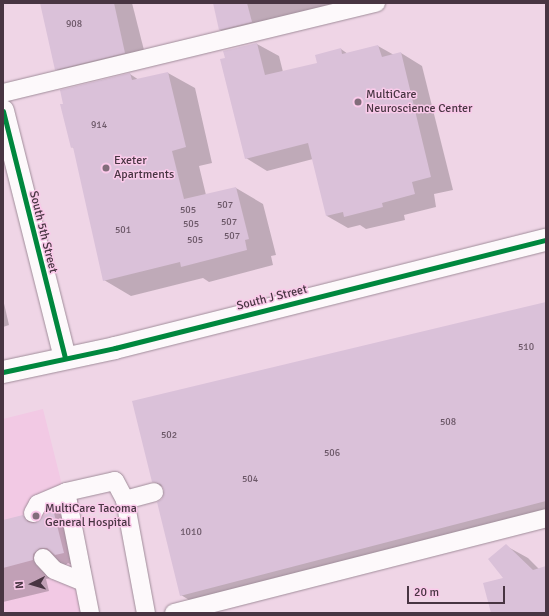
<!DOCTYPE html>
<style>
body{margin:0}
#map{position:relative;width:549px;height:616px;overflow:hidden;background:#efd5e6;font-family:Signika,sans-serif}
div>[style]{position:absolute}
.built>*{inset:0;background:#f2c9e4}
.shadow>*{inset:0;background:#0003}
.building>*{inset:0;background:#dac1d9}
.roads{filter:drop-shadow(0 0 1px #a08d9a) drop-shadow(0 0 1px #a08d9a)}
.lane>*{height:18px;margin:-9px;padding:0 9px;transform-origin:9px;border-radius:9px;background:#fdf9fb}
.street>*{height:22px;margin:-11px;padding:0 11px;transform-origin:11px;border-radius:11px;background:#fdf9fb}
.cycleway>*{height:5px;margin:-2.5px;padding:0 2.5px;transform-origin:2.5px;border-radius:2.5px;background:#00873e}
.dots>*{width:11px;height:11px;translate:-50% -50%;box-sizing:border-box;border:2px solid #facaea;border-radius:50%}
span{translate:-50% -50%;white-space:nowrap;text-align:center;line-height:1.15;-webkit-text-stroke:3px #facaea;paint-order:stroke}
.number-label{font-size:10px;color:#6c5868}
.number-label span{-webkit-text-stroke-width:0}
.poi-label{font-size:12px;color:#483542}
.left{translate:0 -50%;text-align:left}
.street-label{font-size:12px;color:#483542}
.frame{position:absolute;inset:0;border:4px solid #483542;pointer-events:none}
.north{position:absolute;left:12px;top:564px;width:40px;height:40px;-webkit-text-stroke:3px #facaea;paint-order:stroke;rotate:265deg;font-size:11px;font-weight:700;line-height:16px;text-align:center;color:#483542}
.north::after{content:'';display:block;margin:auto;width:14px;height:18px;background:#483542;clip-path:polygon(50% 0,100% 100%,50% 72%,0 100%)}
.scale{position:absolute;left:407px;top:586px;width:98px;height:18px;box-sizing:border-box;border:2px solid #483542;border-top:0;padding-left:5px;font-size:12px;line-height:14px;white-space:nowrap;color:#483542;-webkit-text-stroke:3px #facaea;paint-order:stroke}
</style>
<div id="map">
<div class="built">
<div style="clip-path:polygon(43px 409px,94px 613px,3px 613px,3px 419px)"></div>
</div>
<div class="shadow">
<div style="clip-path:polygon(41px 3px,132px 3px,148px 66px,79px 82px,56px 69px)"></div>
<div style="clip-path:polygon(214px 3px,361px 3px,243px 43px,220px 30px)"></div>
<div style="clip-path:polygon(257px 44px,279px 56px,283px 72px,318px 64px,341px 49px,348px 54px,378px 46px,394px 55px,401px 53px,422px 66px,453px 190px,434px 194px,436px 207px,404px 215px,405px 220px,366px 229px,360px 225px,348px 228px,327px 216px,313px 159px,267px 171px,246px 158px,226px 58px)"></div>
<div style="clip-path:polygon(168px 73px,195px 88px,212px 163px,199px 166px,206px 195px,236px 188px,263px 204px,276px 255px,271px 256px,273px 265px,209px 282px,203px 278px,131px 296px,104px 280px,75px 149px,72px 147px,130px 74px,139px 80px)"></div>
<div style="clip-path:polygon(3px 299px,9px 325px,3px 327px)"></div>
<div style="clip-path:polygon(546px 303px,546px 520px,204px 609px,181px 595px,163px 500px,164px 488px,153px 481px)"></div>
<div style="clip-path:polygon(53px 510px,80px 526px,91px 568px,83px 570px,68px 563px,60px 570px,60px 576px,46px 579px,49px 591px,3px 602px,3px 521px,23px 516px,35px 523px)"></div>
<div style="clip-path:polygon(506px 546px,528px 558px,539px 569px,546px 567px,546px 613px,492px 613px,504px 578px)"></div>
</div>
<div class="building">
<div style="clip-path:polygon(40px 3px,114px 3px,125px 53px,55px 70px)"></div>
<div style="clip-path:polygon(213px 3px,247px 3px,252px 22px,219px 30px)"></div>
<div style="clip-path:polygon(257px 43px,265px 75px,317px 63px,315px 55px,341px 48px,342px 54px,378px 45px,382px 57px,401px 52px,431px 177px,412px 182px,415px 194px,382px 203px,383px 207px,344px 217px,343px 212px,326px 216px,308px 143px,245px 159px,220px 59px,225px 58px,223px 51px)"></div>
<div style="clip-path:polygon(168px 72px,186px 147px,172px 151px,184px 199px,236px 187px,249px 239px,245px 240px,247px 250px,181px 267px,180px 262px,103px 281px,73px 147px,71px 148px,60px 104px,63px 104px,60px 90px,130px 73px,132px 80px)"></div>
<div style="clip-path:polygon(546px 302px,546px 501px,180px 596px,157px 502px,162px 499px,164px 490px,161px 484px,152px 482px,132px 401px)"></div>
<div style="clip-path:polygon(53px 509px,64px 553px,55px 555px,47px 548px,40px 548px,33px 554px,33px 560px,3px 568px,3px 520px,23px 515px,28px 522px,34px 523px)"></div>
<div style="clip-path:polygon(506px 544px,533px 570px,546px 566px,546px 613px,491px 613px,483px 583px,503px 578px,488px 559px)"></div>
</div>
<div class="roads">
<div class="lane">
<div style="left:3px;top:93px;width:384px;rotate:-13.6deg"></div>
<div style="left:125px;top:500px;width:30px;rotate:-15deg"></div>
<div style="left:33px;top:513px;width:10px;rotate:-61deg"></div>
<div style="left:38px;top:504px;width:30px;rotate:-23deg"></div>
<div style="left:43px;top:558px;width:16px;rotate:47deg"></div>
<div style="left:54px;top:570px;width:31px;rotate:22deg"></div>
<div style="left:90px;top:613px;width:123px;rotate:-101.2deg"></div>
<div style="left:66px;top:492px;width:50px;rotate:-12.7deg"></div>
<div style="left:115px;top:481px;width:21px;rotate:62deg"></div>
<div style="left:125px;top:500px;width:115px;rotate:79.5deg"></div>
<div style="left:174px;top:613px;width:384px;rotate:-14.3deg"></div>
</div>
<div class="street">
<div style="left:3px;top:111px;width:254px;rotate:75.9deg"></div>
<div style="left:3px;top:372px;width:115px;rotate:-12.1deg"></div>
<div style="left:115px;top:348px;width:444px;rotate:-14.1deg"></div>
</div>
</div>
<div class="cycleway">
<div style="left:3px;top:111px;width:254px;rotate:75.9deg"></div>
<div style="left:3px;top:372px;width:115px;rotate:-12.1deg"></div>
<div style="left:115px;top:348px;width:444px;rotate:-14.1deg"></div>
</div>
<div class="dots">
<div style="left:358px;top:102px;background:#826d7b"></div>
<div style="left:106px;top:168px;background:#826d7b"></div>
<div style="left:36px;top:516px;background:#826d7b"></div>
</div>
<div class="number-label">
<span style="left:74px;top:25px">908</span>
<span style="left:99px;top:126px">914</span>
<span style="left:225px;top:206px">507</span>
<span style="left:188px;top:211px">505</span>
<span style="left:229px;top:223px">507</span>
<span style="left:191px;top:225px">505</span>
<span style="left:123px;top:231px">501</span>
<span style="left:232px;top:237px">507</span>
<span style="left:195px;top:241px">505</span>
<span style="left:526px;top:348px">510</span>
<span style="left:448px;top:423px">508</span>
<span style="left:169px;top:436px">502</span>
<span style="left:332px;top:454px">506</span>
<span style="left:250px;top:480px">504</span>
<span style="left:191px;top:533px">1010</span>
</div>
<div class="poi-label">
<span class="left" style="left:366px;top:102px">MultiCare<br>Neuroscience Center</span>
<span class="left" style="left:114px;top:168px">Exeter<br>Apartments</span>
<span class="left" style="left:45px;top:516px">MultiCare Tacoma<br>General Hospital</span>
</div>
<div class="street-label">
<span style="left:43px;top:232px;rotate:76deg">South 5th Street</span>
<span style="left:272px;top:298px;rotate:-14deg">South J Street</span>
</div>
<div class="frame"></div>
<div class="north">N</div>
<div class="scale">20 m</div>
</div>
